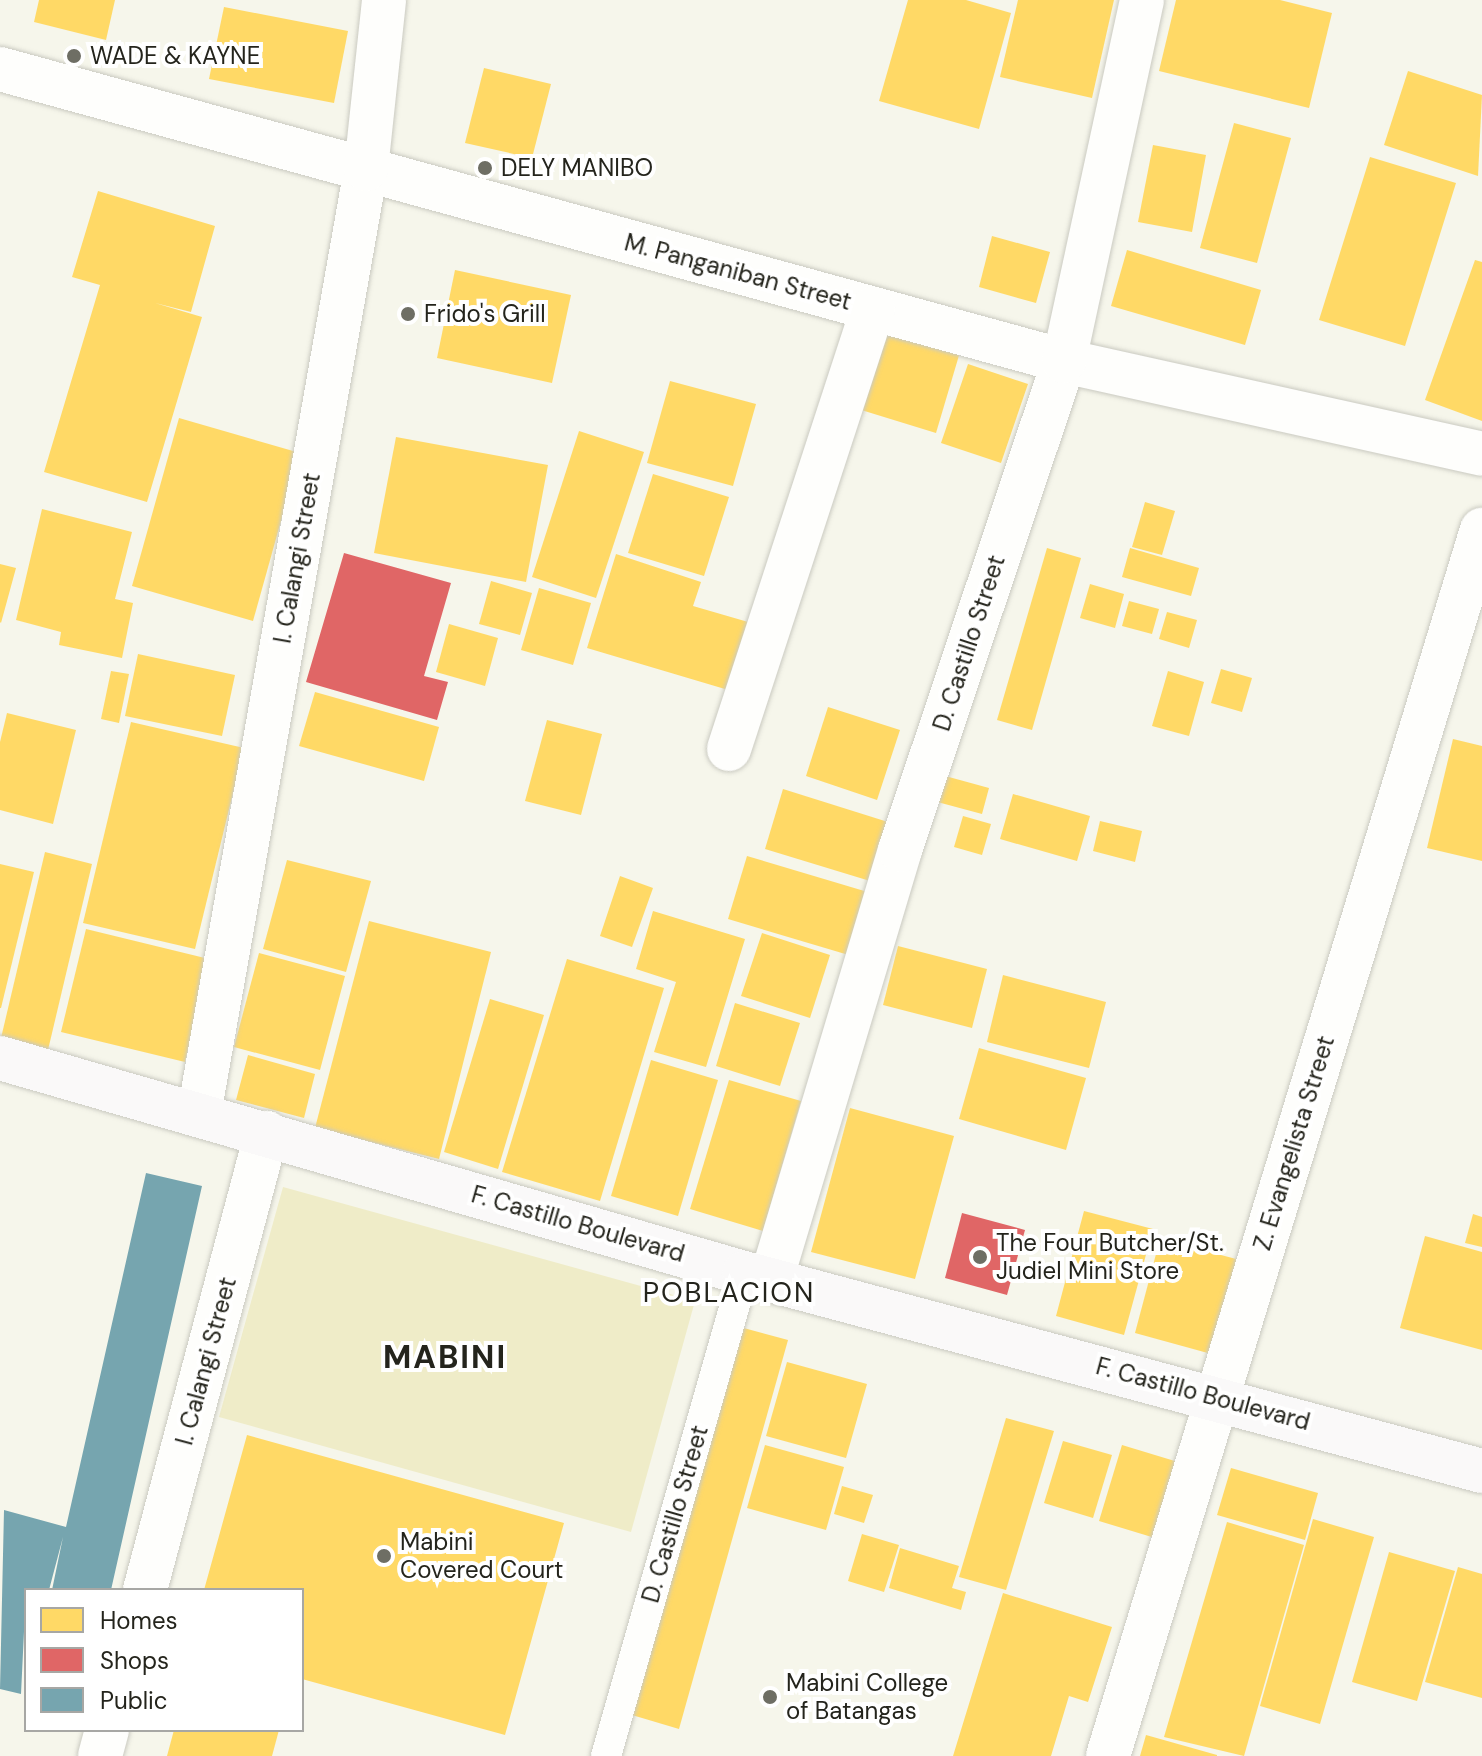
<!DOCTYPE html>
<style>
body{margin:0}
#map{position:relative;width:1482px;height:1756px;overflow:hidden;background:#f6f6eb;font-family:"DM Sans",sans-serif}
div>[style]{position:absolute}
.green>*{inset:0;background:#efecc8}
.homes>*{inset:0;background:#ffd966}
.shops>*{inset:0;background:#e06666}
.public>*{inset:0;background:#76a5af}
.roads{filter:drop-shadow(0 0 2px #cacac1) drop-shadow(0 0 2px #cacac1)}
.lane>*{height:30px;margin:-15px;padding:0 15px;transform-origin:15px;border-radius:15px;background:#fefefc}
.street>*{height:44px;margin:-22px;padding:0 22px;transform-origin:22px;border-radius:22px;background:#fefefc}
.secondary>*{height:44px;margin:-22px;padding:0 22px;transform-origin:22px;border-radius:22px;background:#faf9f9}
.dots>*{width:22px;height:22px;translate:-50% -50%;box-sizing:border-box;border:4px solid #fff;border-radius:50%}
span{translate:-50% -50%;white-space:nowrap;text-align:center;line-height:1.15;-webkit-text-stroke:8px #fff;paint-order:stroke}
.poi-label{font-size:24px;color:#24241c}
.left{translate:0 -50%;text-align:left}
.street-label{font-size:24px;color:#24241c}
.quarter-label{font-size:28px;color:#24241c;letter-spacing:2px}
.district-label{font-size:32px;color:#24241c;font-weight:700;letter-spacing:2px}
.legend{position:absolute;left:24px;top:1588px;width:280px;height:144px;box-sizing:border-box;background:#fff;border:2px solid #a7a7a4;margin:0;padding:10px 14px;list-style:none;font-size:24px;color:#24241c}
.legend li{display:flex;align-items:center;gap:16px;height:40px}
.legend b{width:40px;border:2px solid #a7a7a4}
</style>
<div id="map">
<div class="green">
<div style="clip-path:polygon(283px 1187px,695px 1301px,631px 1532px,219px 1417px)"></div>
</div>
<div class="homes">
<div style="clip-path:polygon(39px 0,115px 0,106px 40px,34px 22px)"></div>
<div style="clip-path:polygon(908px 0,966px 0,1011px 13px,979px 129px,879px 101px)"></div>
<div style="clip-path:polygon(1018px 0,1114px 0,1092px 98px,1000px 77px)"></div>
<div style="clip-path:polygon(1176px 0,1280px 0,1332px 13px,1309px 108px,1159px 71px)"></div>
<div style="clip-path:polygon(224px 7px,348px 31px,334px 103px,209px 79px)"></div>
<div style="clip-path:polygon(484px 68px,551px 84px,532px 158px,465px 143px)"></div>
<div style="clip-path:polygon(1408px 71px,1482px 95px,1478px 176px,1384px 145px)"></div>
<div style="clip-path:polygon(1234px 123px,1291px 138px,1257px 263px,1200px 248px)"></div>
<div style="clip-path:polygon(1153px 145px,1206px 155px,1192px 232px,1138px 222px)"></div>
<div style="clip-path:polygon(1370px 157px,1456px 183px,1405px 346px,1319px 320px)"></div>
<div style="clip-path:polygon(98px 191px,215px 226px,191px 312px,155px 303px,202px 317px,147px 502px,44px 472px,100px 285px,72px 277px)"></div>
<div style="clip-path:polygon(992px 236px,1050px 252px,1036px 303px,979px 287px)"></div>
<div style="clip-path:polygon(1127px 250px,1261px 290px,1245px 345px,1111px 306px)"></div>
<div style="clip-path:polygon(1475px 260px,1482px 262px,1482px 421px,1425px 400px)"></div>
<div style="clip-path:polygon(455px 270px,571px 295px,552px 383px,437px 358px)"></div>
<div style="clip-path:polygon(882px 329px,960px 352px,936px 433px,858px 409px)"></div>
<div style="clip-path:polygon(968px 364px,1028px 384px,1001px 463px,941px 443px)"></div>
<div style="clip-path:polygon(670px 381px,756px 404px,733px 486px,647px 463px)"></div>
<div style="clip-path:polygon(179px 418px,300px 453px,253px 621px,132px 586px)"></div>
<div style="clip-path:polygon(579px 431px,644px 452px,596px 598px,532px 577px)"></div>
<div style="clip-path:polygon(396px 437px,548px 465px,526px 582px,374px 553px)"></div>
<div style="clip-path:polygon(653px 474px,729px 497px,704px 576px,628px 553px)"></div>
<div style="clip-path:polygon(1145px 502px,1175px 511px,1162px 555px,1132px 547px)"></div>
<div style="clip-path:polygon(42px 509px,132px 532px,115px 599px,133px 603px,122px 658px,59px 645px,61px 632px,16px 620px)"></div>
<div style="clip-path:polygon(1047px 548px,1081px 558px,1032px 730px,997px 720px)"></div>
<div style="clip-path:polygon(1130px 548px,1199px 568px,1191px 596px,1122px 577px)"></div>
<div style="clip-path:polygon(616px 554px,701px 582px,693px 606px,755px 624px,735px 692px,587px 648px)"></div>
<div style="clip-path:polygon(0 564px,16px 568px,1px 623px,0 622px)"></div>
<div style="clip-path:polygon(491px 581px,532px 593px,520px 635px,479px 624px)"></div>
<div style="clip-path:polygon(1090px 584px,1124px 594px,1115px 628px,1080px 618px)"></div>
<div style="clip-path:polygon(539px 588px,591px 603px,573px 665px,521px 650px)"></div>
<div style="clip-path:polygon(1129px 601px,1159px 609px,1152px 634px,1122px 626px)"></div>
<div style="clip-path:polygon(1167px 612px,1197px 620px,1189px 648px,1159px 639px)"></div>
<div style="clip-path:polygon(449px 624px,498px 638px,485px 686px,436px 672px)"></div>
<div style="clip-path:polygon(138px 654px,235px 675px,222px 736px,125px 716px)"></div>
<div style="clip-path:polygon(1221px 669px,1252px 678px,1242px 712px,1211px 703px)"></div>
<div style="clip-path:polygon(111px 671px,129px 674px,119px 723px,101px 719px)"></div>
<div style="clip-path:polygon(1168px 671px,1204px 682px,1189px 736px,1152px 726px)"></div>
<div style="clip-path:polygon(315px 692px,439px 727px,424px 781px,299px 746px)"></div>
<div style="clip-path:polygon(828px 707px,900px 730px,877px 800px,806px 776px)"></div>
<div style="clip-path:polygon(7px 713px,76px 730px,53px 824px,0 810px,0 742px)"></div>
<div style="clip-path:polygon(547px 720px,602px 734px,581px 815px,525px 801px)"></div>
<div style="clip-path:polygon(131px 722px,244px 748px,195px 949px,83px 923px)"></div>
<div style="clip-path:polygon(1453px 739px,1482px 746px,1482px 861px,1427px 848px)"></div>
<div style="clip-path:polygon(938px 774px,989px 788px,982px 814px,930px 800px)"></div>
<div style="clip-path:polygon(783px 789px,888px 822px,870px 881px,765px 849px)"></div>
<div style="clip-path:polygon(1013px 794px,1090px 816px,1077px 861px,1000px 839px)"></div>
<div style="clip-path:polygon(963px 816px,991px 824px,982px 855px,954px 847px)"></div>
<div style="clip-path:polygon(1100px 821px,1142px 831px,1135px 862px,1093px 851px)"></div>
<div style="clip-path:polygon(45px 852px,92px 864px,48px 1050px,1px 1038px)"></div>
<div style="clip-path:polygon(747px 856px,871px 893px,852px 956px,728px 919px)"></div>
<div style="clip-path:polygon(287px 860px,371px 881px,346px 972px,263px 949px)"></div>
<div style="clip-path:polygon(0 864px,34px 872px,1px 1008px,0 1008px)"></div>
<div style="clip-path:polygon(620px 876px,653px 888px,632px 947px,600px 936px)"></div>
<div style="clip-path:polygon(653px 911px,745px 939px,706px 1067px,654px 1052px,676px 982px,636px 969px)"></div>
<div style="clip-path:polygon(369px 921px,491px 952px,439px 1159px,315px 1128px)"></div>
<div style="clip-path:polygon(86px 929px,209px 959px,185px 1062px,61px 1032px)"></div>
<div style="clip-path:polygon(762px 933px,830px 955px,810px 1018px,741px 996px)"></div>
<div style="clip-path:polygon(898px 946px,987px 969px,972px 1028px,883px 1005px)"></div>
<div style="clip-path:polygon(259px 953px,345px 976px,320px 1070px,234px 1047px)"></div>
<div style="clip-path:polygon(567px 959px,664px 988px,600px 1201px,502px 1172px)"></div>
<div style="clip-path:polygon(1003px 975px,1106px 1002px,1089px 1068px,987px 1042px)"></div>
<div style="clip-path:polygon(490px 999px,544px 1015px,498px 1169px,444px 1152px)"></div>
<div style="clip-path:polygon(735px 1003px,800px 1023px,780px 1086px,716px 1066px)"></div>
<div style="clip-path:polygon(979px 1048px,1086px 1078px,1066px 1150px,959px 1119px)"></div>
<div style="clip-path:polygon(248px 1055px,315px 1074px,304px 1118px,236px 1100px)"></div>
<div style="clip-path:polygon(651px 1060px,718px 1080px,678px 1216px,611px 1196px)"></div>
<div style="clip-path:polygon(729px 1080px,801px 1101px,763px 1231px,690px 1209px)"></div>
<div style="clip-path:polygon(850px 1108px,954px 1136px,915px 1279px,811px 1252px)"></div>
<div style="clip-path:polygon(1084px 1211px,1153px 1229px,1124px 1335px,1056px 1316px)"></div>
<div style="clip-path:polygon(1473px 1214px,1482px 1217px,1482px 1247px,1465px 1243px)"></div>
<div style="clip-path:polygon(1425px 1236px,1482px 1252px,1482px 1350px,1400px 1328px)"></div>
<div style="clip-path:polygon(1160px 1239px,1240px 1260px,1215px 1355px,1135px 1333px)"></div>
<div style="clip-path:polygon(740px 1327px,788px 1340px,679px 1729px,632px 1715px)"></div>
<div style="clip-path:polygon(787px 1362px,867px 1384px,846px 1458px,766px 1436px)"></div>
<div style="clip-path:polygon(1006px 1418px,1054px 1431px,1006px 1590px,959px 1577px)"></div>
<div style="clip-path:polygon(247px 1435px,564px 1523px,505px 1735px,302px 1679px,302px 1590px,204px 1590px)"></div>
<div style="clip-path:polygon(1063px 1441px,1112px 1455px,1093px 1518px,1044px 1503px)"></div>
<div style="clip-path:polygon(765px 1445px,844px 1467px,826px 1530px,747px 1508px)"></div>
<div style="clip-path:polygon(1122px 1445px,1178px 1462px,1155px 1538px,1099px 1521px)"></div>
<div style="clip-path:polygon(1231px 1468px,1318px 1493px,1305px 1540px,1217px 1515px)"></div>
<div style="clip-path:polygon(842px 1486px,873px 1495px,864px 1523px,834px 1514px)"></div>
<div style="clip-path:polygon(1313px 1519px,1374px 1537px,1320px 1724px,1260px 1706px)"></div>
<div style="clip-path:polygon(1227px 1522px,1304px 1545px,1244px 1756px,1164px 1737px)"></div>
<div style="clip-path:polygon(862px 1534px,899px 1545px,884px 1592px,848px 1581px)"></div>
<div style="clip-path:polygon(900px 1548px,959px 1566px,952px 1588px,966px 1592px,961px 1610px,889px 1588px)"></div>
<div style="clip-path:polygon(1389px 1552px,1455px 1571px,1417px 1701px,1352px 1682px)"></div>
<div style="clip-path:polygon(1458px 1567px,1482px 1574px,1482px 1698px,1425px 1682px)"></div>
<div style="clip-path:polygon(1003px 1593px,1112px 1627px,1088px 1702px,1069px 1696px,1051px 1756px,953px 1756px)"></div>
<div style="clip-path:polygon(174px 1730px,279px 1730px,272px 1756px,167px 1756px)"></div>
<div style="clip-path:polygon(1146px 1735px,1217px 1755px,1217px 1756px,1140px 1756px)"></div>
</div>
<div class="shops">
<div style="clip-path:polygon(344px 553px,451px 583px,424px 676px,448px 682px,437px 720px,306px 682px)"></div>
<div style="clip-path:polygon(962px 1213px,1025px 1230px,1007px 1295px,945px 1278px)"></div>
</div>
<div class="public">
<div style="clip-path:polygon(146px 1173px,202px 1186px,111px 1590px,52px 1590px,63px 1537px,49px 1590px,26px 1590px,21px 1694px,0 1689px,4px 1510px,66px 1527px)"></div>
</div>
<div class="roads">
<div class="lane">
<div style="left:606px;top:1756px;width:502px;rotate:-74.05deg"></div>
</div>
<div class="street">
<div style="left:0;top:69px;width:1103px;rotate:15.35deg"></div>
<div style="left:1064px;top:361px;width:428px;rotate:12.5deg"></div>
<div style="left:729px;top:749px;width:463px;rotate:-71.9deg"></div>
<div style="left:199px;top:1114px;width:960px;rotate:-79.98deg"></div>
<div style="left:366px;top:169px;width:170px;rotate:-83.9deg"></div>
<div style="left:771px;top:1280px;width:449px;rotate:-73.3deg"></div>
<div style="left:900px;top:850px;width:516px;rotate:-71.46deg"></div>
<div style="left:1064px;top:361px;width:369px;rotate:-77.8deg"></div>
<div style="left:145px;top:1590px;width:473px;rotate:-75.1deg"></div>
<div style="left:100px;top:1756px;width:27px;rotate:-75deg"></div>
<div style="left:1108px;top:1756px;width:1282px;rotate:-73.04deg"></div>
</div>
<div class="secondary">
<div style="left:0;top:1058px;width:774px;rotate:16.12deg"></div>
<div style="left:744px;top:1273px;width:764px;rotate:15.02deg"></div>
</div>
</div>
<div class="dots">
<div style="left:74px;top:56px;background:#6e6e64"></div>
<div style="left:485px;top:168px;background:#6e6e64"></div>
<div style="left:408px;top:314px;background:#6e6e64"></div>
<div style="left:980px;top:1257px;background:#6e6e64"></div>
<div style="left:384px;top:1556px;background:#6e6e64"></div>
<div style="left:770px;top:1697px;background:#6e6e64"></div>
</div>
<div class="poi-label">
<span class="left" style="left:90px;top:56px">WADE &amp; KAYNE</span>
<span class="left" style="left:501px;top:168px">DELY MANIBO</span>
<span class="left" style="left:424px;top:314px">Frido's Grill</span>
<span class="left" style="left:996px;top:1257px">The Four Butcher/St.<br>Judiel Mini Store</span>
<span class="left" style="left:400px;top:1556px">Mabini<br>Covered Court</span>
<span class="left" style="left:786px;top:1697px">Mabini College<br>of Batangas</span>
</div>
<div class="street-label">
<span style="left:738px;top:272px;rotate:15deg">M. Panganiban Street</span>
<span style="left:297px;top:558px;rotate:-80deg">I. Calangi Street</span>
<span style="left:969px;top:643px;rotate:-72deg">D. Castillo Street</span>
<span style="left:1294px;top:1143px;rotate:-73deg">Z. Evangelista Street</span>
<span style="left:578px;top:1224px;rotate:16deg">F. Castillo Boulevard</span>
<span style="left:206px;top:1361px;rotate:-75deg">I. Calangi Street</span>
<span style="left:1203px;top:1394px;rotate:15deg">F. Castillo Boulevard</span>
<span style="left:675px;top:1514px;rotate:-74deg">D. Castillo Street</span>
</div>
<div class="quarter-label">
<span style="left:729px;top:1293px">POBLACION</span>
</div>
<div class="district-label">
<span style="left:445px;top:1357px">MABINI</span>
</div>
<ul class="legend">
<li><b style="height:22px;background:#ffd966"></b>Homes</li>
<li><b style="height:22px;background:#e06666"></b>Shops</li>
<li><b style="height:22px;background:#76a5af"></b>Public</li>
</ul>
</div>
